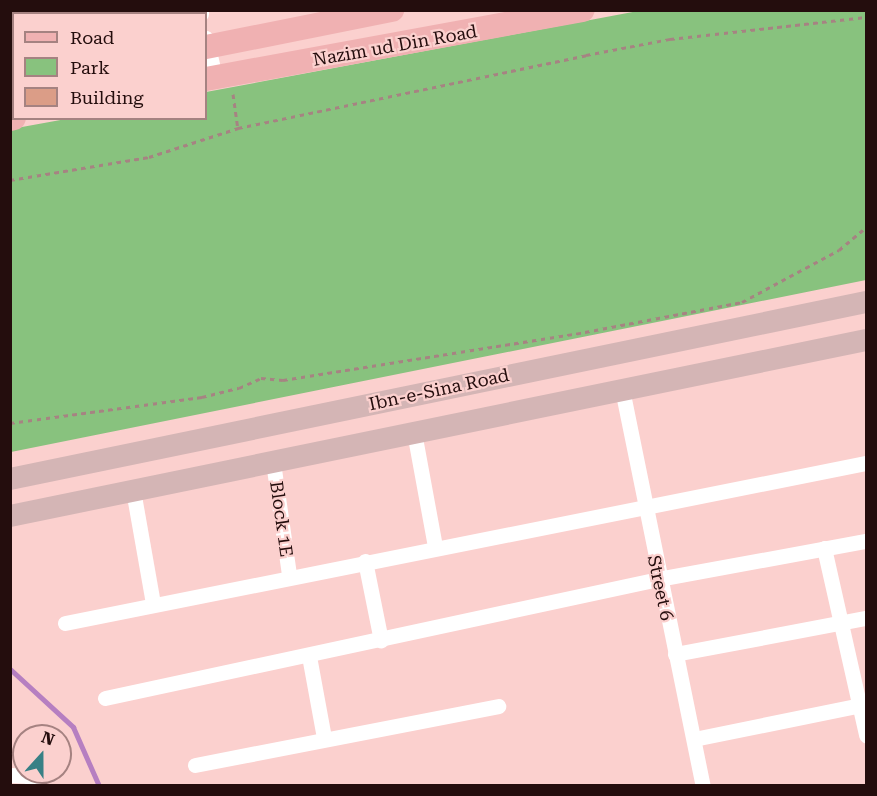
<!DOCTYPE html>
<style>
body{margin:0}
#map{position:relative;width:877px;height:796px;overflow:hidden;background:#fbd0ce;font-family:"Roboto Serif",serif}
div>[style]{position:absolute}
.green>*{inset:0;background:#88c27e}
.stream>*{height:5px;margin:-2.5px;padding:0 2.5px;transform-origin:2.5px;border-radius:2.5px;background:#b67fc1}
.path>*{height:3px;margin-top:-1.5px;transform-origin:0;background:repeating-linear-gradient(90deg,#a68382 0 4.5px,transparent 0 9px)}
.street>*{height:15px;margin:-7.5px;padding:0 7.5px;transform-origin:7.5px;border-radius:7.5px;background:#fff}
.secondary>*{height:22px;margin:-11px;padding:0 11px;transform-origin:11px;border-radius:11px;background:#d4b5b5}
.primary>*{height:24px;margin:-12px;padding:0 12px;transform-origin:12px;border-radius:12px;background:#f0b1b2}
.wall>*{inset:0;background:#bc8774}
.building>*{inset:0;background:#db9d87}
span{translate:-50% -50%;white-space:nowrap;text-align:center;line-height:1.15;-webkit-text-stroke:4.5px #fbd0ce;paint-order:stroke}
.street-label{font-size:18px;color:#240d0d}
.frame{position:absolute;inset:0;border:12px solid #240d0d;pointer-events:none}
.legend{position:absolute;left:12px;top:12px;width:195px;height:108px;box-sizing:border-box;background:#fbd0ce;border:2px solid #a58281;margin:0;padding:8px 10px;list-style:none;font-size:18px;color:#240d0d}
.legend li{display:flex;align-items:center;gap:12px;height:30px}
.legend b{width:30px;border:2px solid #a58281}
.north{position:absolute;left:12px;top:724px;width:60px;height:60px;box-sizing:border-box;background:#fbd0ce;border:2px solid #a58281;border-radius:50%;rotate:21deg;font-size:16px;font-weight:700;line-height:24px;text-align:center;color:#240d0d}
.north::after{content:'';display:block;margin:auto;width:21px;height:27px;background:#388085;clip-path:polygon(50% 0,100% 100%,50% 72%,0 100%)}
</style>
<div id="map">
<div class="green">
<div style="clip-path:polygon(638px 11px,866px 11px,866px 280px,11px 452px,11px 129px,66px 119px,206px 118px,206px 92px)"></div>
</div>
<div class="stream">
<div style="left:10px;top:669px;width:86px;rotate:42.6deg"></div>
<div style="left:73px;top:727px;width:64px;rotate:66.2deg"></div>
</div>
<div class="path">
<div style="left:233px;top:94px;width:34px;rotate:82deg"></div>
<div style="left:10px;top:180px;width:141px;rotate:-9.4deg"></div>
<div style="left:149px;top:157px;width:94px;rotate:-18deg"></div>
<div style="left:238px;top:128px;width:356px;rotate:-11.8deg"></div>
<div style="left:586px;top:55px;width:86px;rotate:-10.8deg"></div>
<div style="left:670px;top:39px;width:197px;rotate:-6.4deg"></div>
<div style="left:10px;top:423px;width:194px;rotate:-7.7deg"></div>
<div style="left:202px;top:397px;width:38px;rotate:-14deg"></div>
<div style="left:239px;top:388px;width:24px;rotate:-24deg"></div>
<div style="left:261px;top:378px;width:22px;rotate:5deg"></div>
<div style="left:283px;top:380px;width:306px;rotate:-9deg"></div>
<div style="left:585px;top:332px;width:160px;rotate:-10.8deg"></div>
<div style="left:742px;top:302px;width:110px;rotate:-28.2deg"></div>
<div style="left:839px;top:250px;width:35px;rotate:-40deg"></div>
</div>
<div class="street">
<div style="left:65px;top:10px;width:4px;rotate:76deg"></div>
<div style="left:201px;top:10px;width:4px;rotate:90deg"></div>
<div style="left:206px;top:38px;width:40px;rotate:77deg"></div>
<div style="left:622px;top:389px;width:405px;rotate:78.5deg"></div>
<div style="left:414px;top:432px;width:116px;rotate:79.6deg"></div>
<div style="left:273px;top:462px;width:114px;rotate:81.9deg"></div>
<div style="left:133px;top:490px;width:116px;rotate:80deg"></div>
<div style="left:824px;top:548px;width:192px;rotate:77.3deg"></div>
<div style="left:365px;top:561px;width:81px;rotate:78.6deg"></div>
<div style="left:65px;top:623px;width:817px;rotate:-11.3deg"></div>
<div style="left:675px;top:654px;width:194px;rotate:-10.7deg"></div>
<div style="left:309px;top:656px;width:83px;rotate:79.6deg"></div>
<div style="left:105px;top:698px;width:566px;rotate:-12.14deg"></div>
<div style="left:658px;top:579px;width:211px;rotate:-10.4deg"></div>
<div style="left:694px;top:739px;width:176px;rotate:-11.5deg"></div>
<div style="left:195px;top:765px;width:309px;rotate:-11deg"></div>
<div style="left:10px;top:775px;width:19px;rotate:3deg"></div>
<div style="left:29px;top:776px;width:12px;rotate:55deg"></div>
</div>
<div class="secondary">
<div style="left:10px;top:479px;width:874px;rotate:-11.68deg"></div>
<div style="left:10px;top:516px;width:874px;rotate:-11.62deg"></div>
</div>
<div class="primary">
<div style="left:206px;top:47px;width:190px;rotate:-11.3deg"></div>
<div style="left:206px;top:79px;width:383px;rotate:-10.4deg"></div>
<div style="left:10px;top:84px;width:4px;rotate:-14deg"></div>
<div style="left:10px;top:119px;width:4px;rotate:-14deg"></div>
</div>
<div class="wall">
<div style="clip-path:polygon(10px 10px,52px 10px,52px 14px,14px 14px,14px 26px,10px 27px)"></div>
<div style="clip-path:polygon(78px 10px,143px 10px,126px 14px,78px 14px)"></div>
</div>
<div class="building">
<div style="clip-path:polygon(10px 10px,23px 10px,10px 12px)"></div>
</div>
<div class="street-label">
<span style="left:395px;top:46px;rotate:-10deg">Nazim ud Din Road</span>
<span style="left:439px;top:390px;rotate:-12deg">Ibn-e-Sina Road</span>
<span style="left:281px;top:519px;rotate:82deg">Block 1E</span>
<span style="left:660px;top:588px;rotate:78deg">Street 6</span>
</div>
<div class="frame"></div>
<ul class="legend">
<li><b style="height:8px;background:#f0b1b2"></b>Road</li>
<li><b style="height:16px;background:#88c27e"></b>Park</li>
<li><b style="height:16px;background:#db9d87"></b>Building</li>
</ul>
<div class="north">N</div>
</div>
